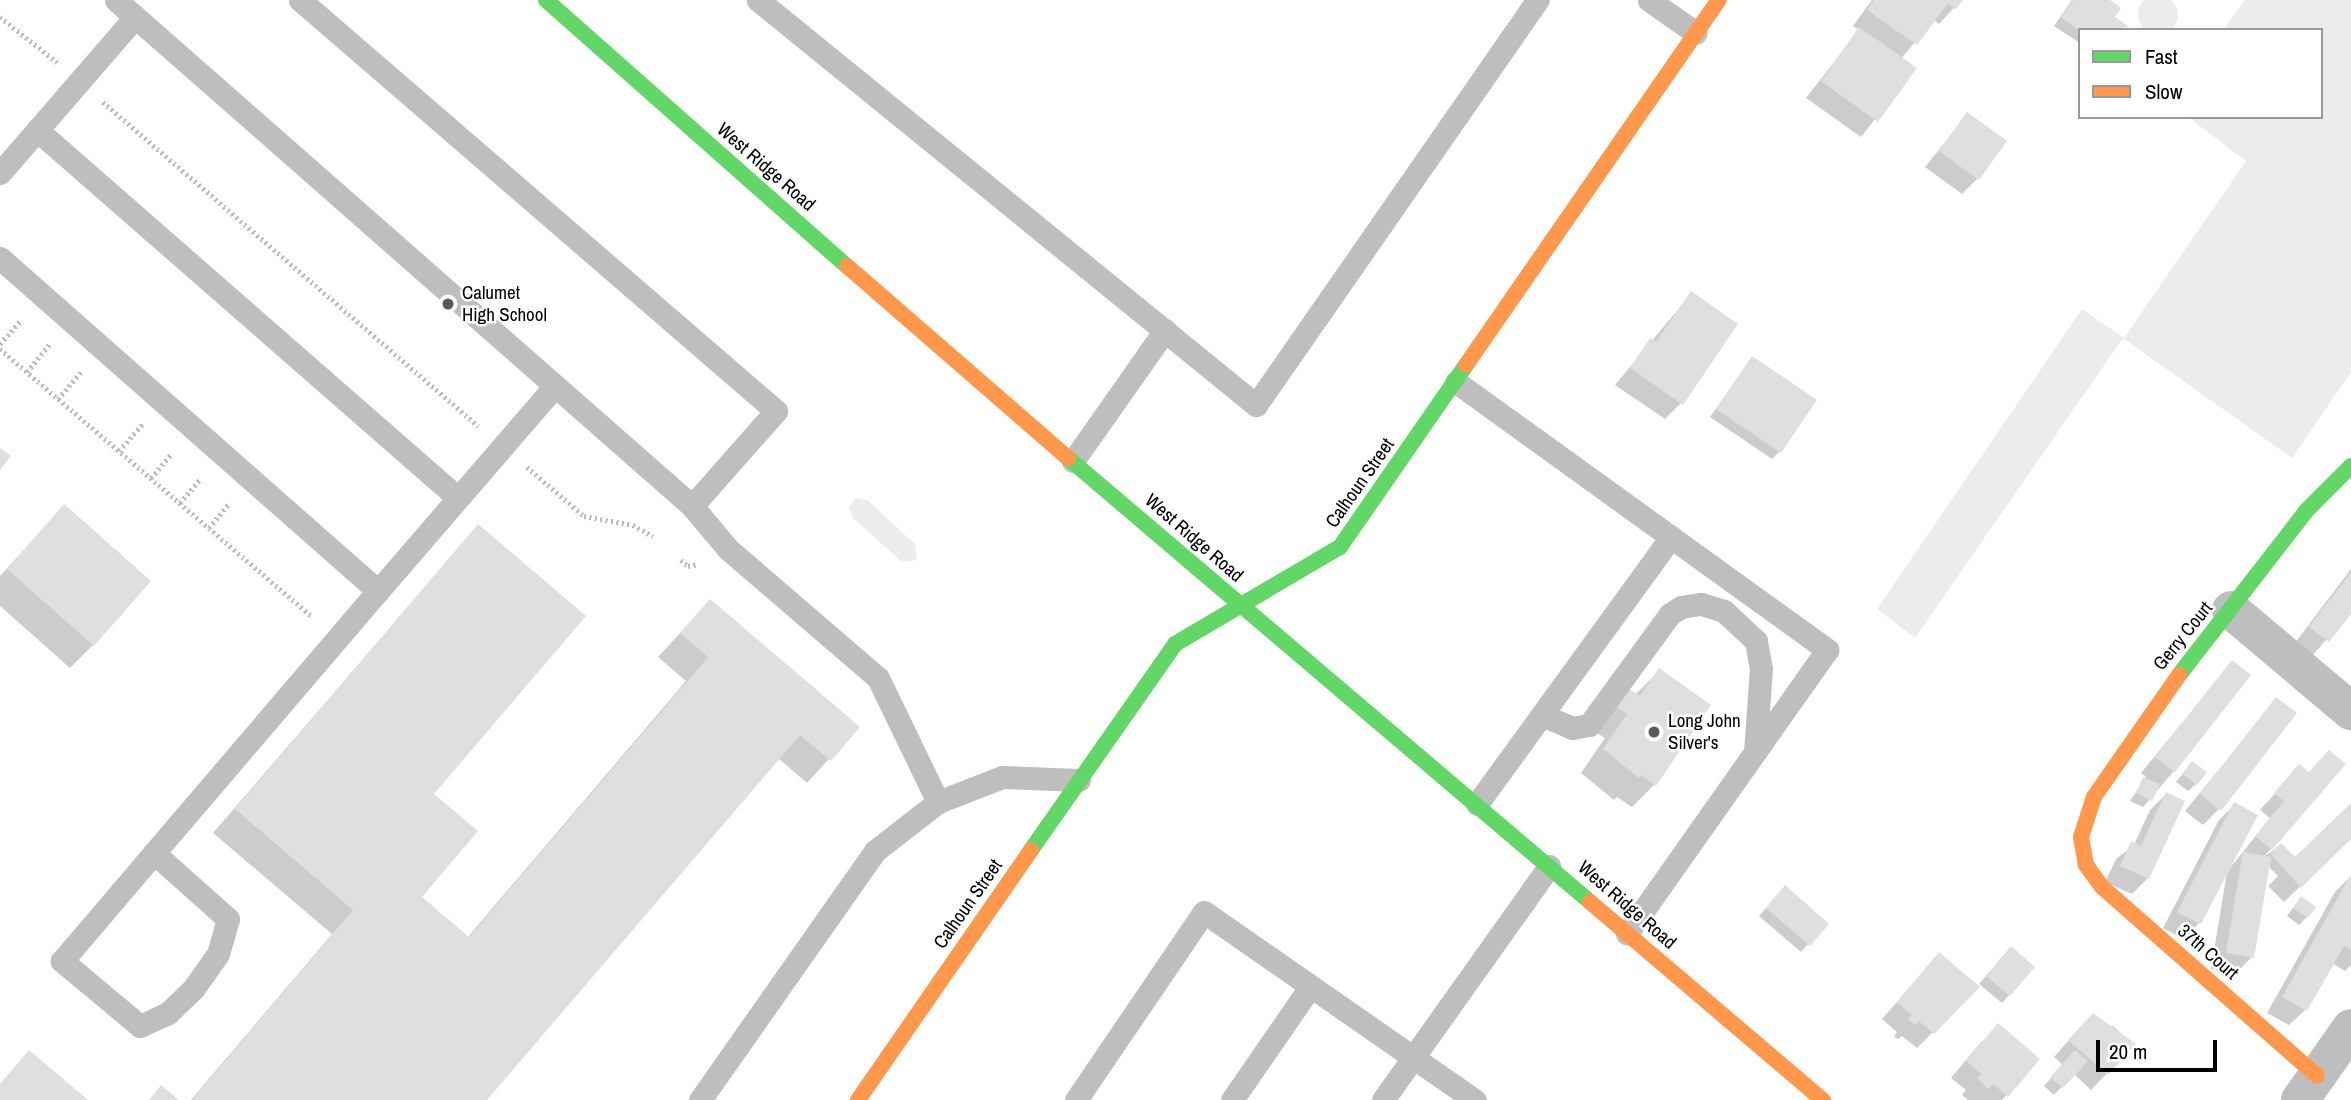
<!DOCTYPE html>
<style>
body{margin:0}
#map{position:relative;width:2351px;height:1100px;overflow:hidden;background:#fff;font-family:"Archivo Narrow",sans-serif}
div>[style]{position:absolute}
.green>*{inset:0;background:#ececec}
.round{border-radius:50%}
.shadow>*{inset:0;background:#0003}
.building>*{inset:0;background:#dfdfdf}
.path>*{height:4.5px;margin-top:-2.25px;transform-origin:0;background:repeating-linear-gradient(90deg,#b9b9b9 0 2px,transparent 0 5.5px)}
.lane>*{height:23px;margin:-11.5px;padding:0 11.5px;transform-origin:11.5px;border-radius:11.5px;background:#bebebe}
.street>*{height:38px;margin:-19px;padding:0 19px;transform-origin:19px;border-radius:19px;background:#bebebe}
.fast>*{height:16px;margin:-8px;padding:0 8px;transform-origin:8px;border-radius:8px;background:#63d668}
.slow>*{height:16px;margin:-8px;padding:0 8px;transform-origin:8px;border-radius:8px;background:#ff974d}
.dots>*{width:19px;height:19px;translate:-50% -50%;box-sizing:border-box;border:4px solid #fff;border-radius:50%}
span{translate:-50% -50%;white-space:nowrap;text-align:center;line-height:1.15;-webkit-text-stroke:5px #fff;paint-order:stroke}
.street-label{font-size:19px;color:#000}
.poi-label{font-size:19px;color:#000}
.left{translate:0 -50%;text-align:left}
.legend{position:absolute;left:2078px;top:28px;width:245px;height:91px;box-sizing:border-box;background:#fff;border:2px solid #999;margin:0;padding:9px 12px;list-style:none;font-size:21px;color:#000}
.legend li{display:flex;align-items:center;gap:14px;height:35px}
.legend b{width:35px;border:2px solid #999}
.scale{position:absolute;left:2096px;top:1040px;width:121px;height:32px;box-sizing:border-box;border:4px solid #000;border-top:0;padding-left:9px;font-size:21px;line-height:24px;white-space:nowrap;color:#000;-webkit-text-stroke:5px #fff;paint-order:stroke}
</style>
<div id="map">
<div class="green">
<div class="round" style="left:2138px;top:-5px;width:40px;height:40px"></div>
<div style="clip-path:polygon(2245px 0,2351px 0,2351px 372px,2292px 458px,2123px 338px,1915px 638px,1877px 609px,2082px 309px,2124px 338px,2246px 161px,2188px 117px,2321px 117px,2321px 30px,2223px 30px)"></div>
<div style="clip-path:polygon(856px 498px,867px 500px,915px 544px,917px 560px,902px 562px,853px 518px,849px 507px)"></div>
</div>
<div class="shadow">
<div style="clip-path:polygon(1872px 0,1961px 0,1939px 24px,1933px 20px,1901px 59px,1915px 68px,1861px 137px,1806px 98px,1859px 30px,1853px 26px)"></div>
<div style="clip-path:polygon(2072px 0,2107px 0,2112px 17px,2126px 27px,2080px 30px,2080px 43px,2054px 26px)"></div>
<div style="clip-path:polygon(1967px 115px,1977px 179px,1962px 194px,1925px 167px)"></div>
<div style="clip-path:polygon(1691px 294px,1681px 403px,1665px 419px,1615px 385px)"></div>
<div style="clip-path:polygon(1752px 358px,1779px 452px,1772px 459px,1710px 417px)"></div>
<div style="clip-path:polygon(64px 506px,93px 645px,70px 668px,0 606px,0 576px)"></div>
<div style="clip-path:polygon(478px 526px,432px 794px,420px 897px,467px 938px,686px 681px,658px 657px,710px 601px,858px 727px,807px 783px,778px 758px,485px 1100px,191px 1100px,332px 934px,213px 833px)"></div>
<div style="clip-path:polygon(2351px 569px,2351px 611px,2312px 656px,2295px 643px)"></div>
<div style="clip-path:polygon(2232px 662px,2174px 771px,2143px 807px,2130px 801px,2146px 777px,2141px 773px)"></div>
<div style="clip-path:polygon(1659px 671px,1655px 784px,1632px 807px,1617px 797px,1614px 800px,1581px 773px,1605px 738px,1594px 731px,1629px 691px,1635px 695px)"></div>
<div style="clip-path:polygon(2277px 699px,2219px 809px,2203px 825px,2185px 811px)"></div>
<div style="clip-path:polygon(2299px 767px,2271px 849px,2263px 857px,2281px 845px,2295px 859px,2351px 805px,2351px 837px,2284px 902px,2268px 886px,2278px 876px,2267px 865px,2252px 957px,2236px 973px,2211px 969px,2227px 872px,2199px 923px,2183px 939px,2163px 928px,2219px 820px,2235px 804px,2230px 868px,2270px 818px,2260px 810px)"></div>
<div style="clip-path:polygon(2185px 771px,2196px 784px,2188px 791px,2176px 782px)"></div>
<div style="clip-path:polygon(2166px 794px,2148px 878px,2132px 894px,2105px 882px,2116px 859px,2134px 845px,2150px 810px)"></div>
<div style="clip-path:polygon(2351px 876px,2351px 965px,2345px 971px,2332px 963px,2305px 1010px,2289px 1025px,2267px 1013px,2335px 892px)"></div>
<div style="clip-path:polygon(1777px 895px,1826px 924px,1801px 952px,1759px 916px)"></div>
<div style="clip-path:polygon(2301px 898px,2307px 917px,2299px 925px,2287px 916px)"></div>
<div style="clip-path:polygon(1939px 954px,1978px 987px,1917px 1048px,1902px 1036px,1898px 1039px,1894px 1036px,1897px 1032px,1882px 1019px)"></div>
<div style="clip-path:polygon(2003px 956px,2009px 995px,2002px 1003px,1979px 984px)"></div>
<div style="clip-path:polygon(2113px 1026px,2134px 1045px,2091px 1090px,2074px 1074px,2054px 1095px,2044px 1086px,2063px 1065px,2054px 1057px,2077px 1031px)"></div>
<div style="clip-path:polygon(1982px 1041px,2038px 1060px,2002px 1100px,1968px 1100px,1962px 1095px,1966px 1090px,1951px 1078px)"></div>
</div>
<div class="building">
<div style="clip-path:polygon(1874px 0,1963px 0,1956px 9px,1948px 3px,1917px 45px,1867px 10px)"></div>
<div style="clip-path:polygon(2073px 0,2110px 0,2121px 8px,2115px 17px,2129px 27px,2078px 30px,2061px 17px)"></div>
<div style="clip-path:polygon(1859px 27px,1917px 68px,1878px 122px,1821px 81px)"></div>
<div style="clip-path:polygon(1967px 112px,2007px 141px,1979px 180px,1939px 151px)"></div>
<div style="clip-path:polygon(1691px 291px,1738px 324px,1683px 405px,1630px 368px,1650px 338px,1656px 342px)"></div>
<div style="clip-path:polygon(1752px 356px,1817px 400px,1781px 453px,1716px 409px)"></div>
<div style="clip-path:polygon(0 448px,11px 456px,0 470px)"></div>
<div style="clip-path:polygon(64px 504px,151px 581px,94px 646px,7px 569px)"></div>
<div style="clip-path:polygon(478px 524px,586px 616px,434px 794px,478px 831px,422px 897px,469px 937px,708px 657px,680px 633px,710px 599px,860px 727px,831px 761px,800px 735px,487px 1100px,192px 1100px,353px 910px,235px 809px)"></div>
<div style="clip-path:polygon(2351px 572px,2351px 614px,2329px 642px,2309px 627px)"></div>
<div style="clip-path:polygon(2232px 660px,2251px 675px,2175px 772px,2155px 757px)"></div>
<div style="clip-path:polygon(1659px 668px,1711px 705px,1656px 786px,1641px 775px,1639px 778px,1603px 749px,1627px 714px,1616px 707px,1629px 689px,1640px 696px)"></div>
<div style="clip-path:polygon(2276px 697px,2297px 713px,2221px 811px,2200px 794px)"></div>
<div style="clip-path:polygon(2329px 750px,2346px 764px,2272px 850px,2255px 836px,2284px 801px,2274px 793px,2299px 764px,2309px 772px)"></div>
<div style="clip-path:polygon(2192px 761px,2207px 772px,2197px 785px,2182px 774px)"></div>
<div style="clip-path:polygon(2143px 777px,2160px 784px,2152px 801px,2136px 793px)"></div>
<div style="clip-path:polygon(2166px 792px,2185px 801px,2149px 879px,2120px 866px,2131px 841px,2141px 846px)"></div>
<div style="clip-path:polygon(2234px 802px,2258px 815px,2201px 924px,2177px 912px)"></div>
<div style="clip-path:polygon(2351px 803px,2351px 839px,2301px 888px,2270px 853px,2281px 843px,2295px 857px)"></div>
<div style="clip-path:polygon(2243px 852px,2271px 857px,2254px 958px,2226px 953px)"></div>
<div style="clip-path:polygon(2351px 874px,2351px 950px,2344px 946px,2307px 1011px,2282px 997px)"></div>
<div style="clip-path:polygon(1785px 885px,1829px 924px,1810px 946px,1766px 908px)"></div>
<div style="clip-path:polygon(2301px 896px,2316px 907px,2308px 918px,2293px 908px)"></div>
<div style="clip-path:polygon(2011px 946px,2035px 967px,2010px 996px,1986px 976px)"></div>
<div style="clip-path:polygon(1939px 952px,1980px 987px,1934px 1034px,1919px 1021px,1915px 1025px,1908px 1019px,1912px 1015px,1897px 1002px)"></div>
<div style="clip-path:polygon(2093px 1013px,2136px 1044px,2108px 1075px,2068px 1040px)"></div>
<div style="clip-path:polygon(1998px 1023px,2040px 1059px,2008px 1097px,1993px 1084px,1988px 1089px,1977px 1078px,1981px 1074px,1966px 1061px)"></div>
<div style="clip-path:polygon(29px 1050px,88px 1100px,0 1100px,0 1084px)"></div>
<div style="clip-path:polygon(2075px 1050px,2088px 1061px,2063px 1088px,2050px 1077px)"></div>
<div style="clip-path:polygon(161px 1085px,179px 1100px,149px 1100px)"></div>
</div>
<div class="path">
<div style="left:0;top:17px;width:73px;rotate:38.3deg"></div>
<div style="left:103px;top:102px;width:496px;rotate:40.8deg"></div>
<div style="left:0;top:344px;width:33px;rotate:-49deg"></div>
<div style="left:0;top:349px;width:412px;rotate:40.6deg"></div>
<div style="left:27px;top:372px;width:36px;rotate:-51deg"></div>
<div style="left:58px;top:399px;width:38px;rotate:-50deg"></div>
<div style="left:119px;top:451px;width:37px;rotate:-49deg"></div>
<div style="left:527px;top:467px;width:75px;rotate:40.7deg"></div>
<div style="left:584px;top:516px;width:50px;rotate:10.4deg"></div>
<div style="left:633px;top:525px;width:23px;rotate:29deg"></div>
<div style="left:151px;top:478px;width:33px;rotate:-50deg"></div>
<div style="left:180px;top:503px;width:33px;rotate:-50deg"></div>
<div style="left:209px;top:528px;width:33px;rotate:-51deg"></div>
<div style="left:681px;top:560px;width:9px;rotate:41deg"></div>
<div style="left:688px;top:566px;width:11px;rotate:-10deg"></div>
</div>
<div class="lane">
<div style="left:116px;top:0;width:767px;rotate:41.3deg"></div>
<div style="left:692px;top:506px;width:127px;rotate:-48.5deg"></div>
<div style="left:776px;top:411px;width:629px;rotate:-139.19deg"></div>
<div style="left:758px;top:0;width:642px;rotate:39.12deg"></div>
<div style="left:1256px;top:405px;width:494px;rotate:-55.2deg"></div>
<div style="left:1649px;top:0;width:57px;rotate:35.1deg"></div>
<div style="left:37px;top:130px;width:559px;rotate:41.16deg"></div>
<div style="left:0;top:173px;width:206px;rotate:-49.1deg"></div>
<div style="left:0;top:258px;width:504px;rotate:41.38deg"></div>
<div style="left:378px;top:591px;width:271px;rotate:-49.2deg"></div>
<div style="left:1456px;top:382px;width:458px;rotate:35.8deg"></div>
<div style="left:1827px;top:650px;width:347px;rotate:125.2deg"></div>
<div style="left:1073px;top:461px;width:160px;rotate:-54.9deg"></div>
<div style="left:692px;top:506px;width:56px;rotate:50.1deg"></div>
<div style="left:728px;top:549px;width:198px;rotate:40.7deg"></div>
<div style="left:878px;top:678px;width:138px;rotate:64.2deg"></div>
<div style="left:1542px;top:715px;width:33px;rotate:23deg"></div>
<div style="left:1572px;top:728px;width:17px;rotate:-10deg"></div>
<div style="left:1589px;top:725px;width:137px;rotate:-53.9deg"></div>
<div style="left:1670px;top:614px;width:13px;rotate:-32deg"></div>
<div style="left:1681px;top:607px;width:20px;rotate:-9deg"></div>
<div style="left:1701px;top:604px;width:24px;rotate:17deg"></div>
<div style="left:1724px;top:611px;width:44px;rotate:43.2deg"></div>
<div style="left:1756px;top:641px;width:27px;rotate:80deg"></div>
<div style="left:1761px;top:668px;width:84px;rotate:94.1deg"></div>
<div style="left:1477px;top:804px;width:330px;rotate:-54deg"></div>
<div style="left:154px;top:853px;width:99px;rotate:41.7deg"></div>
<div style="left:228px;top:919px;width:36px;rotate:106deg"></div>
<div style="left:218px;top:954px;width:43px;rotate:125.5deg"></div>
<div style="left:193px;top:989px;width:35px;rotate:136deg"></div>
<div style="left:168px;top:1013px;width:31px;rotate:155deg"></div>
<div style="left:140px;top:1026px;width:102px;rotate:-140.2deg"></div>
<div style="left:62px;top:961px;width:142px;rotate:-49.6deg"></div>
<div style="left:154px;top:853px;width:345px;rotate:-49.5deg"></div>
<div style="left:700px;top:1100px;width:304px;rotate:-54.9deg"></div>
<div style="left:875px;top:851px;width:80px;rotate:-37.9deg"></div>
<div style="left:938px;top:802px;width:69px;rotate:-21.3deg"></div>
<div style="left:1002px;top:777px;width:77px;rotate:2.2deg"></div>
<div style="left:1076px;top:1100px;width:227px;rotate:-55.8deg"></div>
<div style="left:1204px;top:912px;width:330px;rotate:34.8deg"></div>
<div style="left:1232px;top:1100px;width:137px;rotate:-55.4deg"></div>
<div style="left:1383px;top:1100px;width:287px;rotate:-54.6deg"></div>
</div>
<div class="street">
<div style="left:2231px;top:610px;width:157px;rotate:40.1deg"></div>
<div style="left:2300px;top:1100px;width:88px;rotate:-54.7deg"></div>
</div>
<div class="fast">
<div style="left:546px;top:0;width:402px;rotate:41.5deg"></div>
<div style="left:1068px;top:458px;width:685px;rotate:40.38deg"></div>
<div style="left:2179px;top:675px;width:207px;rotate:-52.2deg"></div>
<div style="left:2306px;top:511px;width:64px;rotate:-45deg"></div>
<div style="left:1031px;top:850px;width:251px;rotate:-55deg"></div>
<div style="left:1175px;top:644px;width:191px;rotate:-30.5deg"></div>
<div style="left:1340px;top:547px;width:221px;rotate:-55.3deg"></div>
</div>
<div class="slow">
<div style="left:847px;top:266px;width:293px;rotate:41deg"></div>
<div style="left:1466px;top:365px;width:444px;rotate:-55.3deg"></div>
<div style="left:2179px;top:675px;width:149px;rotate:124.9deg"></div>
<div style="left:2094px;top:797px;width:42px;rotate:108deg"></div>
<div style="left:2081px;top:837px;width:28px;rotate:80deg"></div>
<div style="left:2086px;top:865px;width:27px;rotate:54deg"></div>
<div style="left:2102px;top:887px;width:286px;rotate:41.3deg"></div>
<div style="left:1590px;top:902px;width:306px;rotate:40.4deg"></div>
<div style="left:858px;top:1100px;width:304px;rotate:-55.3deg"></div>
</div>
<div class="dots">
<div style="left:448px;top:304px;background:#595959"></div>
<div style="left:1654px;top:732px;background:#595959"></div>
</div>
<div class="street-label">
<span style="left:766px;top:167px;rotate:41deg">West Ridge Road</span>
<span style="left:1360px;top:483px;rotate:-55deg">Calhoun Street</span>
<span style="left:1194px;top:538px;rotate:41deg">West Ridge Road</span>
<span style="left:2183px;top:636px;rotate:-51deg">Gerry Court</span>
<span style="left:968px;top:904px;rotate:-55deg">Calhoun Street</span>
<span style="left:1627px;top:905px;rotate:41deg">West Ridge Road</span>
<span style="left:2208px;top:952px;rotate:41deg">37th Court</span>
</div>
<div class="poi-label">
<span class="left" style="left:462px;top:304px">Calumet<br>High School</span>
<span class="left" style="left:1668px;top:732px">Long John<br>Silver's</span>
</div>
<ul class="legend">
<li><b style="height:9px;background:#63d668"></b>Fast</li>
<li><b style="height:9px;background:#ff974d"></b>Slow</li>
</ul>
<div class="scale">20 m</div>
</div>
